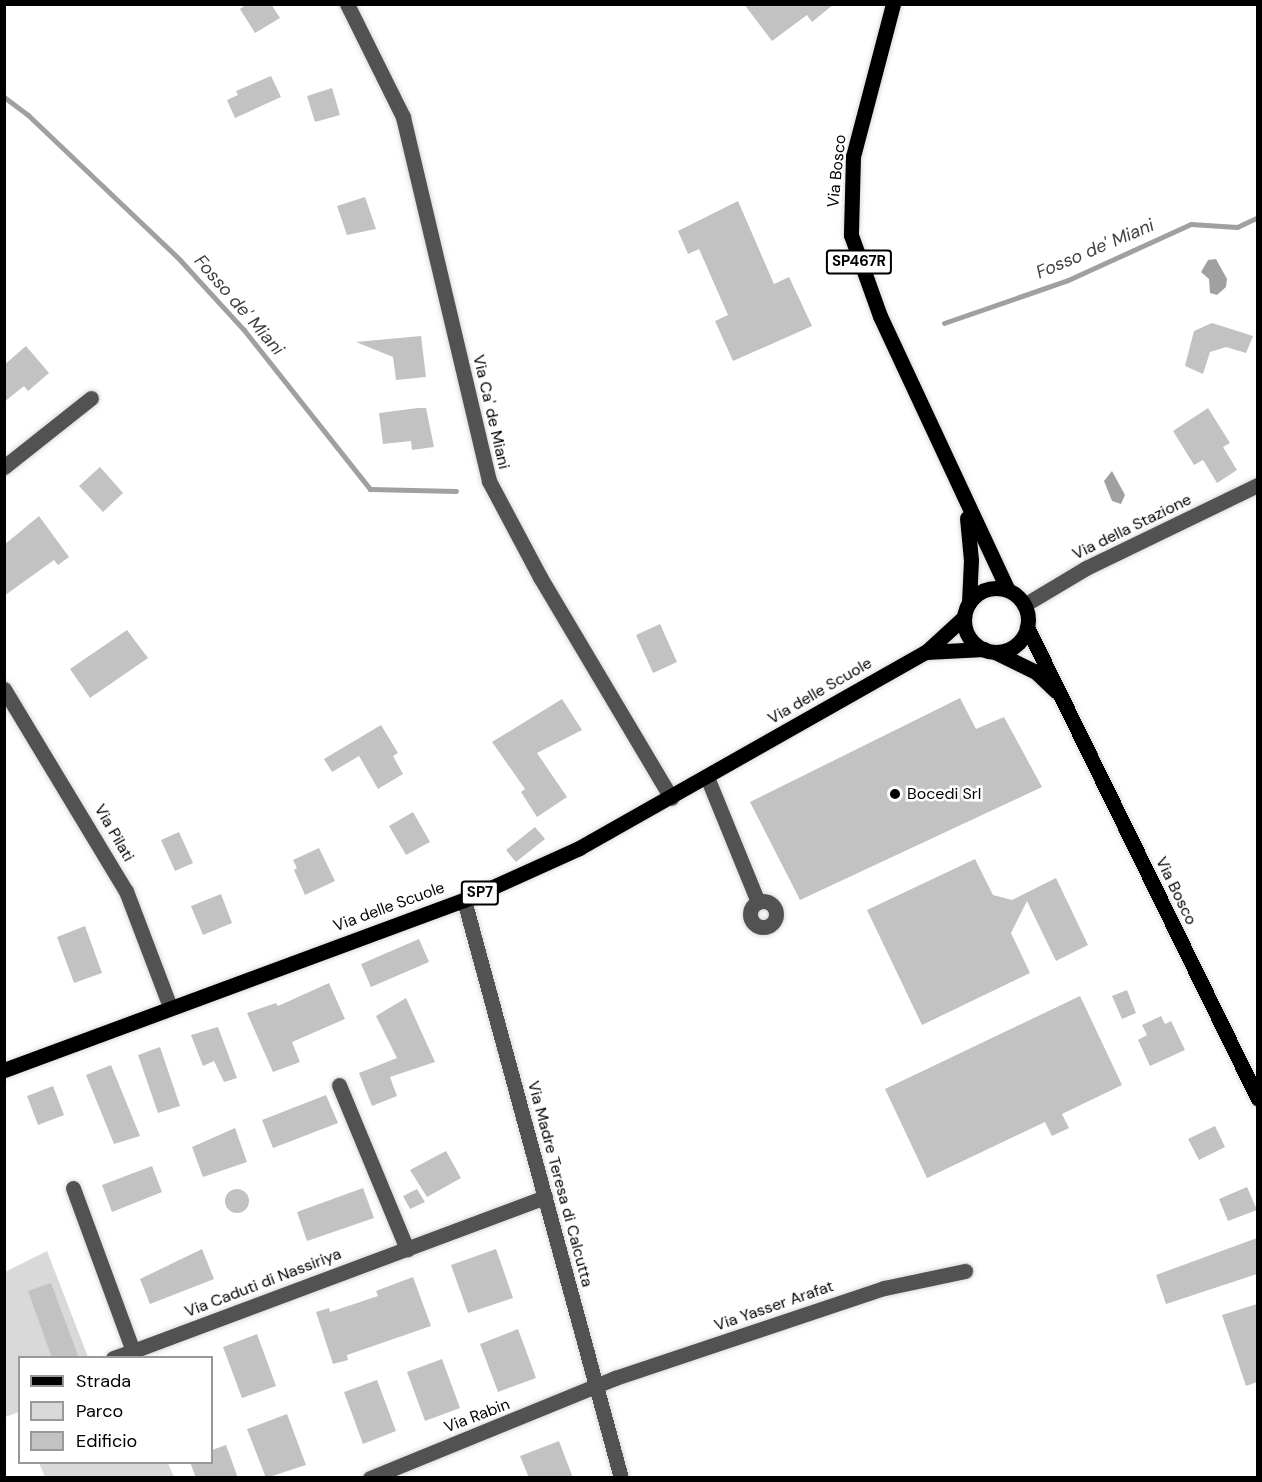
<!DOCTYPE html>
<style>
body{margin:0}
#map{position:relative;width:1262px;height:1482px;overflow:hidden;background:#fff;font-family:"DM Sans",sans-serif}
div>[style]{position:absolute}
.green>*{inset:0;background:#d9d9d9}
.water>*{inset:0;background:#a0a0a0}
.stream>*{height:5px;margin:-2.5px;padding:0 2.5px;transform-origin:2.5px;border-radius:2.5px;background:#a0a0a0}
.building>*{inset:0;background:#c2c2c2}
.round{border-radius:50%}
.roads{filter:drop-shadow(0 0 2px #dbdbdb) drop-shadow(0 0 2px #dbdbdb)}
.minor>*{height:15px;margin:-7.5px;padding:0 7.5px;transform-origin:7.5px;border-radius:7.5px;background:#525252}
.minor>.ring{margin:-7.5px;padding:0;box-sizing:content-box;background:none;border:15px solid #525252;border-radius:50%}
.major>*{height:15px;margin:-7.5px;padding:0 7.5px;transform-origin:7.5px;border-radius:7.5px;background:#000}
.major>.ring{margin:-7.5px;padding:0;box-sizing:content-box;background:none;border:15px solid #000;border-radius:50%}
.dots>*{width:16px;height:16px;translate:-50% -50%;box-sizing:border-box;border:3px solid #fff;border-radius:50%}
span{translate:-50% -50%;white-space:nowrap;text-align:center;line-height:1.15;-webkit-text-stroke:5px #fff;paint-order:stroke}
.shield-label span{padding:2px 4px;background:#fff;border:2px solid;border-radius:4px;-webkit-text-stroke-width:0}
.shield-label{font-size:15px;color:#000;font-weight:700}
.street-label{font-size:16px;color:#000}
.poi-label{font-size:16px;color:#000}
.left{translate:0 -50%;text-align:left}
.water-label{font-size:18px;color:#414141;font-style:italic}
.frame{position:absolute;inset:0;border:6px solid #000;pointer-events:none}
.legend{position:absolute;left:18px;top:1356px;width:195px;height:108px;box-sizing:border-box;background:#fff;border:2px solid #999;margin:0;padding:8px 10px;list-style:none;font-size:18px;color:#000}
.legend li{display:flex;align-items:center;gap:12px;height:30px}
.legend b{width:30px;border:2px solid #999}
</style>
<div id="map">
<div class="green">
<div style="clip-path:polygon(47px 1251px,88px 1357px,20px 1358px,19px 1412px,5px 1417px,5px 1272px)"></div>
<div style="clip-path:polygon(39px 1463px,168px 1463px,174px 1477px,45px 1477px)"></div>
</div>
<div class="water">
<div style="clip-path:polygon(1216px 259px,1227px 279px,1226px 287px,1217px 295px,1210px 293px,1209px 279px,1201px 272px,1208px 260px)"></div>
<div style="clip-path:polygon(1112px 471px,1125px 495px,1121px 504px,1112px 501px,1104px 481px)"></div>
</div>
<div class="stream">
<div style="left:4px;top:97px;width:30px;rotate:37deg"></div>
<div style="left:28px;top:115px;width:210px;rotate:43.6deg"></div>
<div style="left:180px;top:260px;width:95px;rotate:47.6deg"></div>
<div style="left:244px;top:330px;width:203px;rotate:51.6deg"></div>
<div style="left:370px;top:489px;width:86px;rotate:1.3deg"></div>
<div style="left:944px;top:323px;width:131px;rotate:-19.1deg"></div>
<div style="left:1068px;top:280px;width:135px;rotate:-24.5deg"></div>
<div style="left:1191px;top:224px;width:46px;rotate:3.7deg"></div>
<div style="left:1237px;top:227px;width:23px;rotate:-25deg"></div>
</div>
<div class="building">
<div style="clip-path:polygon(247px 4px,271px 4px,280px 18px,255px 33px,240px 9px)"></div>
<div style="clip-path:polygon(744px 4px,834px 4px,812px 22px,807px 15px,772px 41px)"></div>
<div style="clip-path:polygon(271px 76px,281px 97px,235px 118px,227px 100px,238px 95px,236px 91px)"></div>
<div style="clip-path:polygon(332px 88px,340px 115px,315px 122px,307px 96px)"></div>
<div style="clip-path:polygon(365px 197px,376px 229px,347px 235px,337px 206px)"></div>
<div style="clip-path:polygon(738px 201px,774px 284px,789px 277px,812px 326px,733px 361px,715px 321px,728px 315px,699px 249px,688px 254px,678px 231px)"></div>
<div style="clip-path:polygon(1212px 323px,1253px 336px,1246px 353px,1226px 347px,1210px 352px,1203px 374px,1185px 366px,1194px 331px)"></div>
<div style="clip-path:polygon(421px 336px,426px 377px,396px 380px,393px 357px,356px 342px)"></div>
<div style="clip-path:polygon(26px 346px,49px 373px,28px 391px,24px 386px,4px 402px,4px 365px)"></div>
<div style="clip-path:polygon(418px 408px,426px 408px,434px 447px,412px 450px,411px 441px,383px 444px,379px 413px)"></div>
<div style="clip-path:polygon(1208px 408px,1230px 443px,1223px 447px,1237px 470px,1217px 483px,1203px 460px,1194px 465px,1173px 431px)"></div>
<div style="clip-path:polygon(100px 467px,123px 493px,103px 512px,79px 486px)"></div>
<div style="clip-path:polygon(39px 516px,69px 557px,58px 565px,54px 560px,4px 596px,4px 545px)"></div>
<div style="clip-path:polygon(660px 624px,677px 662px,653px 673px,636px 635px)"></div>
<div style="clip-path:polygon(127px 630px,148px 658px,90px 698px,70px 669px)"></div>
<div style="clip-path:polygon(960px 698px,976px 729px,1004px 717px,1042px 787px,800px 900px,750px 802px)"></div>
<div style="clip-path:polygon(562px 699px,582px 730px,537px 753px,567px 797px,537px 817px,521px 792px,525px 789px,492px 742px)"></div>
<div style="clip-path:polygon(381px 725px,398px 753px,393px 756px,403px 774px,378px 789px,359px 756px,332px 772px,324px 759px)"></div>
<div style="clip-path:polygon(413px 812px,430px 842px,406px 855px,389px 826px)"></div>
<div style="clip-path:polygon(535px 827px,545px 839px,516px 862px,506px 850px)"></div>
<div style="clip-path:polygon(179px 832px,193px 863px,175px 871px,161px 840px)"></div>
<div style="clip-path:polygon(319px 848px,335px 881px,305px 895px,294px 870px,297px 868px,293px 860px)"></div>
<div style="clip-path:polygon(975px 859px,993px 895px,1012px 900px,1056px 878px,1088px 945px,1056px 961px,1027px 901px,1011px 933px,1030px 973px,922px 1025px,867px 910px)"></div>
<div style="clip-path:polygon(221px 894px,232px 923px,203px 935px,191px 906px)"></div>
<div style="clip-path:polygon(85px 926px,102px 973px,74px 983px,57px 937px)"></div>
<div style="clip-path:polygon(419px 939px,429px 962px,371px 987px,361px 964px)"></div>
<div style="clip-path:polygon(329px 983px,345px 1019px,292px 1042px,300px 1062px,273px 1072px,247px 1013px,276px 1003px,278px 1006px)"></div>
<div style="clip-path:polygon(1127px 990px,1136px 1013px,1122px 1019px,1112px 996px)"></div>
<div style="clip-path:polygon(1080px 996px,1122px 1085px,1062px 1114px,1069px 1128px,1052px 1136px,1045px 1122px,927px 1178px,885px 1089px)"></div>
<div style="clip-path:polygon(406px 998px,435px 1062px,390px 1077px,397px 1096px,372px 1106px,359px 1073px,397px 1058px,376px 1016px)"></div>
<div style="clip-path:polygon(1161px 1016px,1165px 1024px,1171px 1021px,1185px 1050px,1150px 1066px,1138px 1040px,1147px 1035px,1142px 1025px)"></div>
<div style="clip-path:polygon(218px 1027px,237px 1078px,224px 1082px,214px 1061px,203px 1066px,191px 1035px)"></div>
<div style="clip-path:polygon(160px 1047px,180px 1106px,158px 1113px,138px 1055px)"></div>
<div style="clip-path:polygon(111px 1065px,140px 1136px,114px 1144px,86px 1075px)"></div>
<div style="clip-path:polygon(53px 1086px,64px 1115px,38px 1125px,27px 1096px)"></div>
<div style="clip-path:polygon(326px 1095px,338px 1123px,273px 1148px,262px 1120px)"></div>
<div style="clip-path:polygon(1215px 1126px,1225px 1147px,1199px 1160px,1188px 1139px)"></div>
<div style="clip-path:polygon(235px 1128px,247px 1162px,203px 1177px,192px 1147px)"></div>
<div style="clip-path:polygon(446px 1151px,461px 1178px,427px 1197px,410px 1170px)"></div>
<div style="clip-path:polygon(152px 1166px,162px 1192px,112px 1212px,102px 1185px)"></div>
<div style="clip-path:polygon(1247px 1187px,1257px 1210px,1228px 1221px,1219px 1199px)"></div>
<div style="clip-path:polygon(363px 1188px,374px 1218px,307px 1241px,297px 1212px)"></div>
<div style="clip-path:polygon(417px 1189px,425px 1202px,410px 1209px,403px 1196px)"></div>
<div class="round" style="left:225px;top:1189px;width:24px;height:24px"></div>
<div style="clip-path:polygon(1257px 1238px,1257px 1274px,1166px 1304px,1156px 1275px)"></div>
<div style="clip-path:polygon(202px 1249px,214px 1279px,150px 1304px,140px 1279px)"></div>
<div style="clip-path:polygon(496px 1249px,513px 1298px,468px 1313px,451px 1265px)"></div>
<div style="clip-path:polygon(413px 1277px,431px 1326px,347px 1355px,348px 1360px,333px 1364px,316px 1312px,329px 1308px,330px 1312px,378px 1296px,376px 1291px)"></div>
<div style="clip-path:polygon(51px 1283px,79px 1358px,52px 1358px,28px 1291px)"></div>
<div style="clip-path:polygon(1257px 1304px,1257px 1382px,1246px 1386px,1222px 1315px)"></div>
<div style="clip-path:polygon(518px 1329px,536px 1378px,498px 1392px,480px 1344px)"></div>
<div style="clip-path:polygon(257px 1334px,276px 1386px,242px 1398px,223px 1347px)"></div>
<div style="clip-path:polygon(442px 1359px,460px 1408px,425px 1421px,407px 1372px)"></div>
<div style="clip-path:polygon(377px 1380px,396px 1431px,363px 1444px,344px 1392px)"></div>
<div style="clip-path:polygon(287px 1414px,306px 1465px,266px 1478px,247px 1429px)"></div>
<div style="clip-path:polygon(559px 1441px,573px 1478px,529px 1478px,520px 1456px)"></div>
<div style="clip-path:polygon(226px 1445px,238px 1478px,196px 1478px,190px 1462px,212px 1462px,212px 1450px)"></div>
</div>
<div class="roads">
<div class="minor">
<div style="left:347px;top:4px;width:126px;rotate:63.6deg"></div>
<div style="left:403px;top:117px;width:374px;rotate:76.7deg"></div>
<div style="left:489px;top:481px;width:109px;rotate:62deg"></div>
<div style="left:540px;top:577px;width:257px;rotate:59.3deg"></div>
<div style="left:4px;top:467px;width:111px;rotate:-38.4deg"></div>
<div style="left:1024px;top:605px;width:72px;rotate:-30.8deg"></div>
<div style="left:1086px;top:568px;width:191px;rotate:-25.8deg"></div>
<div style="left:4px;top:689px;width:236px;rotate:58.9deg"></div>
<div style="left:126px;top:891px;width:124px;rotate:69.2deg"></div>
<div style="left:707px;top:777px;width:135px;rotate:67.8deg"></div>
<div style="left:464px;top:900px;width:599px;rotate:74.8deg"></div>
<div class="ring" style="left:750px;top:901px;width:11px;height:11px"></div>
<div style="left:339px;top:1085px;width:178px;rotate:67.5deg"></div>
<div style="left:73px;top:1188px;width:174px;rotate:69.8deg"></div>
<div style="left:133px;top:1351px;width:440px;rotate:-20.5deg"></div>
<div style="left:113px;top:1358px;width:21px;rotate:-19deg"></div>
<div style="left:370px;top:1478px;width:265px;rotate:-22.2deg"></div>
<div style="left:615px;top:1378px;width:284px;rotate:-18.5deg"></div>
<div style="left:884px;top:1288px;width:83px;rotate:-11.9deg"></div>
</div>
<div class="major">
<div style="left:893px;top:4px;width:157px;rotate:104.7deg"></div>
<div style="left:853px;top:156px;width:79px;rotate:91.5deg"></div>
<div style="left:851px;top:235px;width:86px;rotate:70.3deg"></div>
<div style="left:880px;top:316px;width:302px;rotate:65deg"></div>
<div style="left:967px;top:518px;width:42px;rotate:84.6deg"></div>
<div style="left:971px;top:560px;width:43px;rotate:92.7deg"></div>
<div class="ring" style="left:964px;top:588px;width:49px;height:49px"></div>
<div style="left:1027px;top:627px;width:525px;rotate:63.92deg"></div>
<div style="left:926px;top:652px;width:58px;rotate:-3deg"></div>
<div style="left:995px;top:652px;width:46px;rotate:26deg"></div>
<div style="left:1036px;top:672px;width:28px;rotate:44deg"></div>
<div style="left:4px;top:1070px;width:490px;rotate:-20.3deg"></div>
<div style="left:464px;top:900px;width:126px;rotate:-24.3deg"></div>
<div style="left:579px;top:848px;width:399px;rotate:-29.5deg"></div>
<div style="left:926px;top:652px;width:52px;rotate:-42.6deg"></div>
</div>
</div>
<div class="dots">
<div style="left:895px;top:794px;background:#000"></div>
</div>
<div class="shield-label">
<span style="left:859px;top:262px">SP467R</span>
<span style="left:480px;top:893px">SP7</span>
</div>
<div class="street-label">
<span style="left:837px;top:171px;rotate:-84deg">Via Bosco</span>
<span style="left:491px;top:412px;rotate:77deg">Via Ca' de Miani</span>
<span style="left:1132px;top:527px;rotate:-26deg">Via della Stazione</span>
<span style="left:820px;top:691px;rotate:-30deg">Via delle Scuole</span>
<span style="left:114px;top:833px;rotate:60deg">Via Pilati</span>
<span style="left:1176px;top:891px;rotate:64deg">Via Bosco</span>
<span style="left:389px;top:907px;rotate:-20deg">Via delle Scuole</span>
<span style="left:560px;top:1184px;rotate:75deg">Via Madre Teresa di Calcutta</span>
<span style="left:263px;top:1283px;rotate:-21deg">Via Caduti di Nassiriya</span>
<span style="left:774px;top:1306px;rotate:-19deg">Via Yasser Arafat</span>
<span style="left:477px;top:1416px;rotate:-21deg">Via Rabin</span>
</div>
<div class="poi-label">
<span class="left" style="left:907px;top:794px">Bocedi Srl</span>
</div>
<div class="water-label">
<span style="left:1095px;top:249px;rotate:-23deg">Fosso de' Miani</span>
<span style="left:239px;top:305px;rotate:49deg">Fosso de' Miani</span>
</div>
<div class="frame"></div>
<ul class="legend">
<li><b style="height:8px;background:#000"></b>Strada</li>
<li><b style="height:16px;background:#d9d9d9"></b>Parco</li>
<li><b style="height:16px;background:#c2c2c2"></b>Edificio</li>
</ul>
</div>
